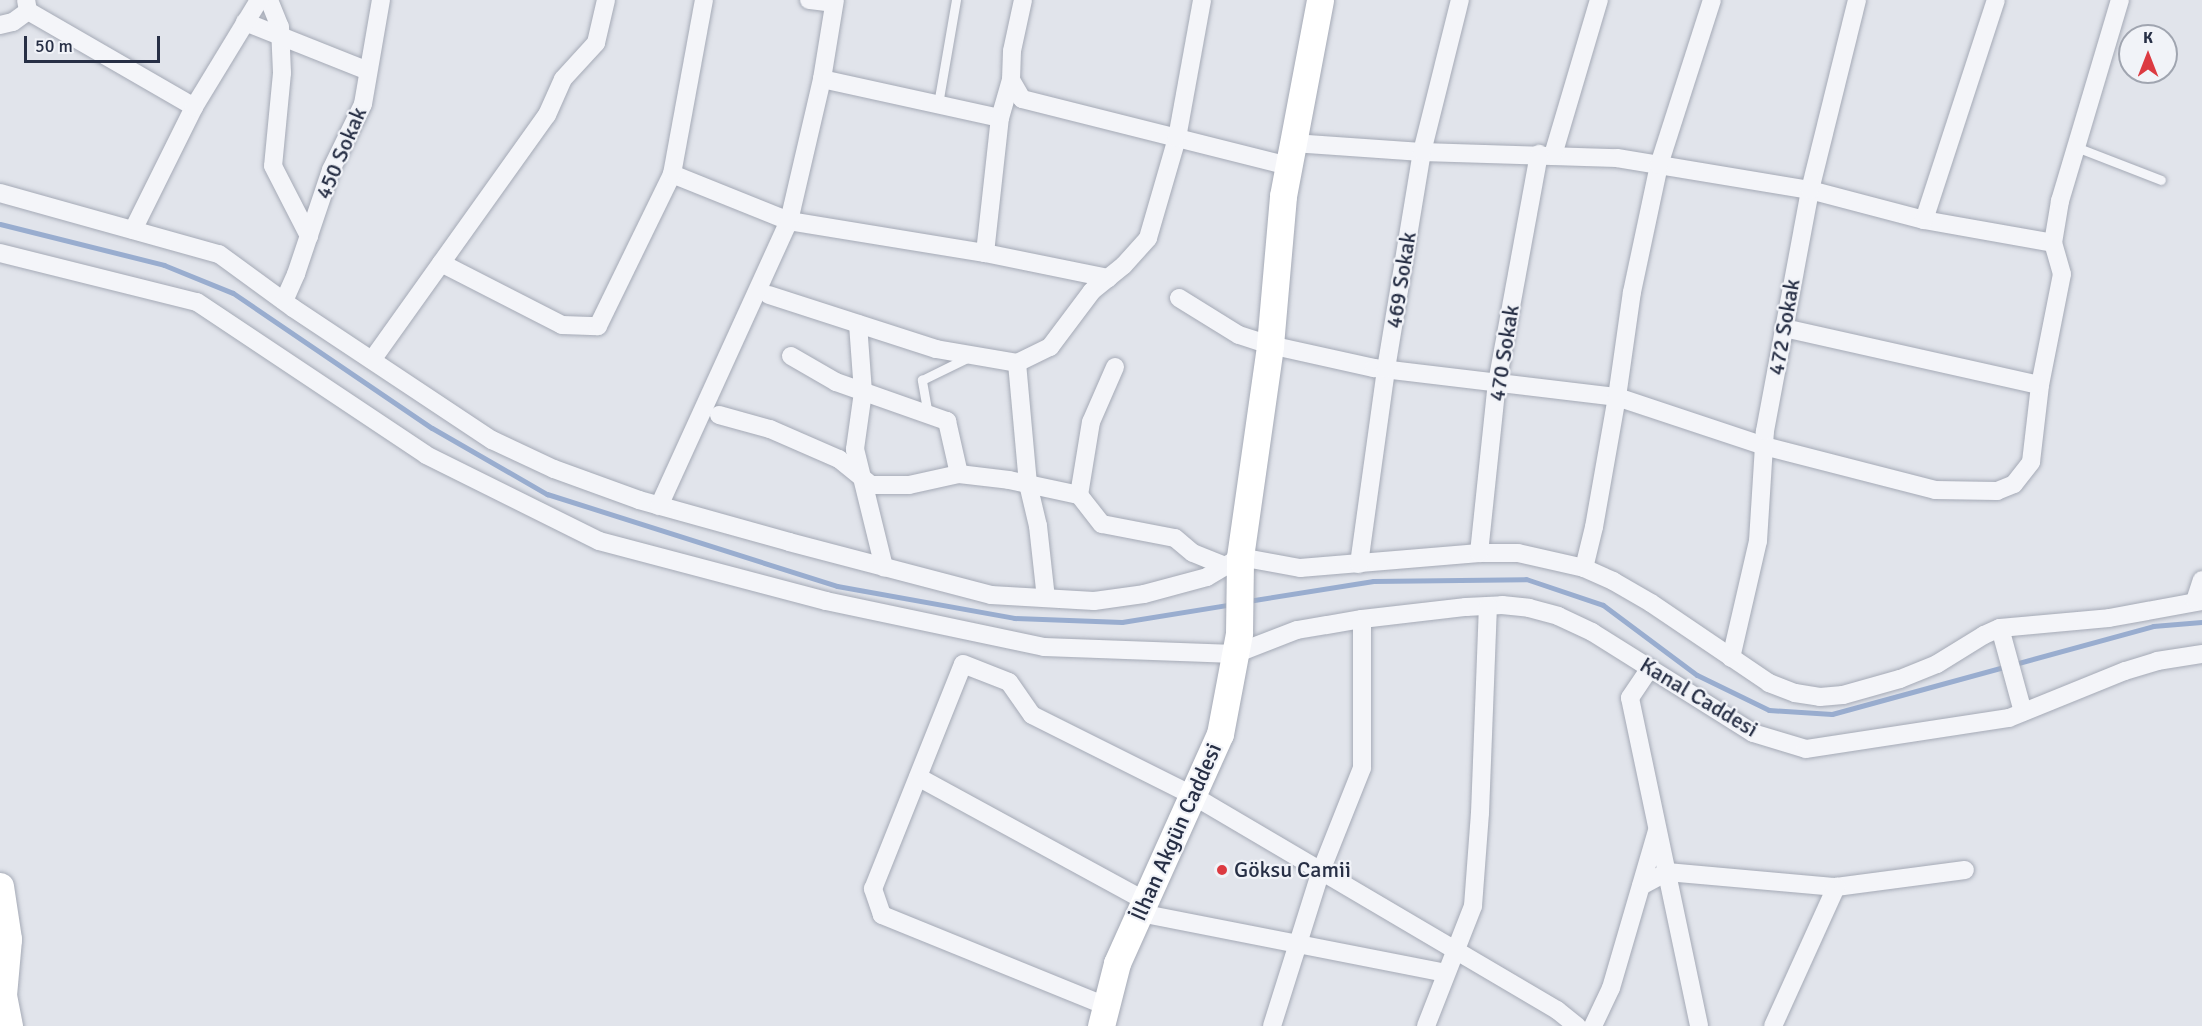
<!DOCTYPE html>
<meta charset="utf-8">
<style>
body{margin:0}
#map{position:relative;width:2202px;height:1026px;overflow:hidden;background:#e1e4eb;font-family:Signika,sans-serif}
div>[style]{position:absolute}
.stream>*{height:5px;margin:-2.5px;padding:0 2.5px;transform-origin:2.5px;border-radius:2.5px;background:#99adcf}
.roads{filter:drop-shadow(0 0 2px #a5aab6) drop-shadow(0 0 2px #a5aab6)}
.lane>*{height:9px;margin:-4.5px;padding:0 4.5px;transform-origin:4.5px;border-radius:4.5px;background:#f4f5f9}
.street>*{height:18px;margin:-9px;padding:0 9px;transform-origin:9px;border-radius:9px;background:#f4f5f9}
.secondary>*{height:27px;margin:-13.5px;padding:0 13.5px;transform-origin:13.5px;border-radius:13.5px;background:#fff}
.dots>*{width:16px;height:16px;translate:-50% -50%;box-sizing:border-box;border:3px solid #f1f3f8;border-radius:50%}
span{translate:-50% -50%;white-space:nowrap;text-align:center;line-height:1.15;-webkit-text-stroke:4.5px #f1f3f8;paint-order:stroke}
.street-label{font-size:22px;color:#272f45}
.poi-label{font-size:22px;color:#272f45}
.left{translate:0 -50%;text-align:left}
.north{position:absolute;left:2118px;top:24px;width:60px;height:60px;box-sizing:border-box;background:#f1f3f8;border:2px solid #a0a5b0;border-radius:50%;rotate:0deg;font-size:16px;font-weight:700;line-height:24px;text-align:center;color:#272f45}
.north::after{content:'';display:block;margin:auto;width:21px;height:27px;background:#dc3a41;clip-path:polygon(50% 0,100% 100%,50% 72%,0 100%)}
.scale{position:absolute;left:24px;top:36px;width:136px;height:27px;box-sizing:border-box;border:3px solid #272f45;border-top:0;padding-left:8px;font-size:18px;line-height:21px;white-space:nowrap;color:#272f45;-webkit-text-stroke:4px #f1f3f8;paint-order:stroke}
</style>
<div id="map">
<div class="stream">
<div style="left:0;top:224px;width:169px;rotate:14deg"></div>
<div style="left:164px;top:265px;width:74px;rotate:22.1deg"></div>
<div style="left:233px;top:293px;width:240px;rotate:34.2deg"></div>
<div style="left:432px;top:428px;width:133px;rotate:29.9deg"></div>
<div style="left:547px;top:494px;width:304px;rotate:17.6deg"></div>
<div style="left:837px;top:586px;width:180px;rotate:10.2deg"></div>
<div style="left:1014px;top:618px;width:108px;rotate:2.1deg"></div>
<div style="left:1122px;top:622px;width:112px;rotate:-9.2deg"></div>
<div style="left:1248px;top:601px;width:127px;rotate:-9.1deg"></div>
<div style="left:1373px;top:581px;width:153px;rotate:-0.7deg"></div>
<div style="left:1526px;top:579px;width:81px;rotate:18.7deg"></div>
<div style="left:1603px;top:605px;width:117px;rotate:36.7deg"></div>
<div style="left:1697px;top:675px;width:80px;rotate:25.9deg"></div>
<div style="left:1769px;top:710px;width:63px;rotate:3.6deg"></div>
<div style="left:1832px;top:714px;width:333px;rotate:-15.3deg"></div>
<div style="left:2153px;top:626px;width:49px;rotate:-4.7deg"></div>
</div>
<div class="roads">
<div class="lane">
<div style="left:938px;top:104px;width:106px;rotate:-80.2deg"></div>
<div style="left:2076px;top:147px;width:91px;rotate:21.2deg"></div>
<div style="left:928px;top:415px;width:36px;rotate:-100deg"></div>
<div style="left:922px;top:380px;width:52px;rotate:-26.1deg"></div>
</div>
<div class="street">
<div style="left:269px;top:0;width:29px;rotate:68deg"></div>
<div style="left:280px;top:27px;width:46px;rotate:87.5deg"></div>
<div style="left:282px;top:73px;width:93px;rotate:95.5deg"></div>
<div style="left:273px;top:166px;width:79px;rotate:62.8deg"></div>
<div style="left:809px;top:0;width:25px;rotate:7deg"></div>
<div style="left:1023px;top:0;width:52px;rotate:102.2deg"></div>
<div style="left:1012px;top:51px;width:29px;rotate:92deg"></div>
<div style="left:1011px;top:80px;width:22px;rotate:60deg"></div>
<div style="left:1022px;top:99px;width:275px;rotate:14.1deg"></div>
<div style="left:28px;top:11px;width:192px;rotate:30deg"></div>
<div style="left:245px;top:22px;width:132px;rotate:21.7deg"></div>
<div style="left:0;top:25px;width:13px;rotate:-13deg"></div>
<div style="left:13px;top:22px;width:19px;rotate:-36deg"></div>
<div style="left:28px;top:11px;width:11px;rotate:-100deg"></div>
<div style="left:822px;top:79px;width:182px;rotate:12.4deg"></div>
<div style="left:1293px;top:143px;width:129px;rotate:4deg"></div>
<div style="left:1422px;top:152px;width:195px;rotate:1.8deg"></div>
<div style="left:1617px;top:158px;width:196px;rotate:9.4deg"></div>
<div style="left:1810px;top:190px;width:118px;rotate:14.7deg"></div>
<div style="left:1924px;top:220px;width:131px;rotate:10.1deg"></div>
<div style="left:1553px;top:155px;width:162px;rotate:-73.5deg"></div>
<div style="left:672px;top:174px;width:126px;rotate:21.9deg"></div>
<div style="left:789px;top:221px;width:199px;rotate:9.3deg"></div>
<div style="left:985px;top:253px;width:126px;rotate:11.5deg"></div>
<div style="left:0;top:193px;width:227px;rotate:15.6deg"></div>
<div style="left:219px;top:254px;width:92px;rotate:36.1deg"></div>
<div style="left:293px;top:308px;width:239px;rotate:33.6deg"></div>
<div style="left:492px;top:440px;width:68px;rotate:25.1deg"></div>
<div style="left:554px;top:469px;width:90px;rotate:20deg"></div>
<div style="left:639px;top:500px;width:156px;rotate:15.6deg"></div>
<div style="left:789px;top:542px;width:209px;rotate:14.7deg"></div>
<div style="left:991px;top:595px;width:103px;rotate:3.3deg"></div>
<div style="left:1094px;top:601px;width:50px;rotate:-8deg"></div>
<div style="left:1144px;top:594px;width:65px;rotate:-15.1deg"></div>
<div style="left:1207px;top:577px;width:39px;rotate:-31deg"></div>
<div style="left:1240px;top:557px;width:61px;rotate:10.4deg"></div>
<div style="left:1300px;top:568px;width:180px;rotate:-4.8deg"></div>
<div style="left:1479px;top:553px;width:39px"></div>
<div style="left:1518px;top:553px;width:68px;rotate:12.8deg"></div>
<div style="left:1584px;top:568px;width:32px;rotate:24deg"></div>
<div style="left:1613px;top:581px;width:44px;rotate:30.1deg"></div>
<div style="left:1651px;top:603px;width:143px;rotate:34.1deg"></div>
<div style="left:1769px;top:683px;width:28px;rotate:21deg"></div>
<div style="left:1795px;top:693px;width:25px;rotate:9deg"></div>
<div style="left:1820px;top:697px;width:23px;rotate:-5deg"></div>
<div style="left:1843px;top:695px;width:59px;rotate:-15.7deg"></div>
<div style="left:1900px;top:679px;width:40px;rotate:-22deg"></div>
<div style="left:1937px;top:664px;width:55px;rotate:-31.7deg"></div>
<div style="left:1984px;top:635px;width:17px;rotate:-24deg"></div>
<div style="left:2000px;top:628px;width:109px;rotate:-5.2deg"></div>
<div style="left:2109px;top:618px;width:95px;rotate:-10.4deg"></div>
<div style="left:1924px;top:220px;width:231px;rotate:-71.9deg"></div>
<div style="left:133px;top:230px;width:137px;rotate:-63.6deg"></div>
<div style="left:194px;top:107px;width:125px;rotate:-58.7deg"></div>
<div style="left:0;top:253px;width:203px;rotate:14deg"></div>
<div style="left:197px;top:302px;width:275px;rotate:33.7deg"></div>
<div style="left:426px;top:455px;width:193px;rotate:26.4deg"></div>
<div style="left:599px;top:541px;width:235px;rotate:14.8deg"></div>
<div style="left:826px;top:601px;width:223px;rotate:11.9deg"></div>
<div style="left:1044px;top:647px;width:191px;rotate:2.1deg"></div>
<div style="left:1235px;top:654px;width:66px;rotate:-21.2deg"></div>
<div style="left:1297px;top:630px;width:66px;rotate:-9.6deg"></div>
<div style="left:1362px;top:619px;width:105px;rotate:-6.6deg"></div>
<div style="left:1466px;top:607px;width:36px;rotate:-3deg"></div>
<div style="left:1502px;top:605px;width:27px;rotate:6deg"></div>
<div style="left:1529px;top:608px;width:30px;rotate:15deg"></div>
<div style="left:1558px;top:616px;width:38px;rotate:25deg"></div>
<div style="left:1592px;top:632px;width:190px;rotate:32.1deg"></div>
<div style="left:1753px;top:733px;width:55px;rotate:16.8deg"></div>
<div style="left:1806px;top:749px;width:205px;rotate:-8.7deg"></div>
<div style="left:2009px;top:718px;width:125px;rotate:-22.1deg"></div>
<div style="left:2125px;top:671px;width:34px;rotate:-17deg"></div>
<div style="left:2157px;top:661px;width:46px;rotate:-8.8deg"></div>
<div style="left:985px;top:253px;width:136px;rotate:-83.7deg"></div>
<div style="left:1000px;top:118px;width:40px;rotate:-74deg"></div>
<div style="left:441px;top:263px;width:136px;rotate:27.1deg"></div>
<div style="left:562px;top:325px;width:36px;rotate:2deg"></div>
<div style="left:598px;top:326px;width:169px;rotate:-64deg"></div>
<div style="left:672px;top:174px;width:177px;rotate:-79.6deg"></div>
<div style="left:769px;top:295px;width:176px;rotate:17.9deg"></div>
<div style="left:936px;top:349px;width:82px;rotate:9.8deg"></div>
<div style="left:1017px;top:363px;width:37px;rotate:-26deg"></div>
<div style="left:1050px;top:347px;width:70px;rotate:-53.1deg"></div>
<div style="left:1092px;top:291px;width:41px;rotate:-39.1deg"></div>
<div style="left:1124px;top:265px;width:36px;rotate:-48deg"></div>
<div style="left:1148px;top:238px;width:104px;rotate:-73.8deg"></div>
<div style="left:1177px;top:138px;width:140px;rotate:-79.7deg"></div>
<div style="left:1179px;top:298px;width:70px;rotate:31.7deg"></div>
<div style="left:1239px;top:335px;width:33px;rotate:18deg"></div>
<div style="left:1270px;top:345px;width:107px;rotate:12.5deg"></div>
<div style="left:1374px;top:368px;width:245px;rotate:6.8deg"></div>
<div style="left:1617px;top:397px;width:155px;rotate:18.4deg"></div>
<div style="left:1764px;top:446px;width:177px;rotate:14.4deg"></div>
<div style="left:1935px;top:490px;width:62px;rotate:0.9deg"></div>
<div style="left:1997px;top:491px;width:18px;rotate:-22deg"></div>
<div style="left:2014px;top:484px;width:28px;rotate:-52deg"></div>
<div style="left:2031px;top:462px;width:78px;rotate:-83.3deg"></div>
<div style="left:2040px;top:385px;width:113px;rotate:-78.8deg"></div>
<div style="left:2062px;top:274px;width:32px;rotate:-106deg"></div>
<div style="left:2053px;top:243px;width:43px;rotate:-80.5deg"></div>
<div style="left:2060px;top:201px;width:210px;rotate:-73.4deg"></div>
<div style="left:284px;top:301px;width:30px;rotate:-66deg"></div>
<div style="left:296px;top:274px;width:110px;rotate:-71.4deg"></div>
<div style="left:331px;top:170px;width:73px;rotate:-64.1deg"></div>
<div style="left:363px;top:104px;width:106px;rotate:-80.2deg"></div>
<div style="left:858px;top:324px;width:68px;rotate:85.8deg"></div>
<div style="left:863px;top:392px;width:58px;rotate:98deg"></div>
<div style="left:855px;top:449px;width:122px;rotate:76.2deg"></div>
<div style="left:1784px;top:328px;width:262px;rotate:12.6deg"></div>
<div style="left:791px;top:356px;width:52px;rotate:30deg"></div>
<div style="left:836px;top:382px;width:118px;rotate:19.4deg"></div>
<div style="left:947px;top:421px;width:54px;rotate:77.2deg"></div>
<div style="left:372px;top:360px;width:301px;rotate:-54.5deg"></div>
<div style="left:547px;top:115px;width:39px;rotate:-66deg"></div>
<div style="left:563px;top:79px;width:49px;rotate:-47.5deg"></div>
<div style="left:596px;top:43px;width:44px;rotate:-76.9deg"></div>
<div style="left:1017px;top:363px;width:121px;rotate:84.8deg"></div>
<div style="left:1028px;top:484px;width:43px;rotate:76.6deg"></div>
<div style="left:1038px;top:526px;width:72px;rotate:83.7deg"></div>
<div style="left:719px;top:415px;width:53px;rotate:15.4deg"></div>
<div style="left:770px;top:429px;width:75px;rotate:23.5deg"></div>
<div style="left:839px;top:459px;width:41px;rotate:39.1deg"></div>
<div style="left:871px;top:485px;width:38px"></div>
<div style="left:909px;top:485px;width:51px;rotate:-12.4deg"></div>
<div style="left:959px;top:474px;width:50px;rotate:6.8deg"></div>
<div style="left:1009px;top:480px;width:72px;rotate:12.1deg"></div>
<div style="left:1079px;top:495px;width:37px;rotate:52deg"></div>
<div style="left:1102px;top:524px;width:74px;rotate:10.9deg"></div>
<div style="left:1175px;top:538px;width:23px;rotate:40deg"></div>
<div style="left:1193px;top:553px;width:35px;rotate:22deg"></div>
<div style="left:1079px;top:495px;width:74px;rotate:-80.7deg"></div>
<div style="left:1091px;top:422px;width:60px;rotate:-66.4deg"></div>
<div style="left:659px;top:506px;width:313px;rotate:-65.5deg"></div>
<div style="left:789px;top:221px;width:146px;rotate:-76.9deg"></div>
<div style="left:822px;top:79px;width:80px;rotate:-80.7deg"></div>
<div style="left:1479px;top:553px;width:171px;rotate:-84deg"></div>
<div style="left:1497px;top:383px;width:233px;rotate:-79.6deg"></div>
<div style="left:1359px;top:564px;width:197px;rotate:-82.1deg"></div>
<div style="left:1386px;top:369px;width:220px;rotate:-80.6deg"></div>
<div style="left:1422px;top:152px;width:157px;rotate:-76deg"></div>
<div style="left:1584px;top:568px;width:42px;rotate:-76.3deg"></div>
<div style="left:1594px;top:527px;width:132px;rotate:-80deg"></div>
<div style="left:1617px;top:397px;width:106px;rotate:-81.9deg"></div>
<div style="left:1632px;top:292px;width:130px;rotate:-78deg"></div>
<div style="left:1659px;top:165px;width:173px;rotate:-72.2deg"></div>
<div style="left:2195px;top:601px;width:22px;rotate:-72deg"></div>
<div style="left:2000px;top:628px;width:87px;rotate:74.7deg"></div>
<div style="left:1731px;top:658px;width:120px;rotate:-77deg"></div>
<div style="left:1758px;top:541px;width:110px;rotate:-86.4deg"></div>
<div style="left:1765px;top:431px;width:245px;rotate:-79.4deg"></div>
<div style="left:1810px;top:190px;width:196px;rotate:-76.1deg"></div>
<div style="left:1650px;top:668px;width:36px;rotate:124deg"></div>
<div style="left:1630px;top:698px;width:335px;rotate:78.1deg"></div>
<div style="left:918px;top:777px;width:259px;rotate:28.6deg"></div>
<div style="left:1641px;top:886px;width:30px;rotate:-28deg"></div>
<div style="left:1667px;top:872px;width:170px;rotate:5.1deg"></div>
<div style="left:1836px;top:887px;width:130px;rotate:-7.5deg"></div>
<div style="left:1140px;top:913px;width:311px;rotate:11.1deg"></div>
<div style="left:1106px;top:1006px;width:242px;rotate:-157.9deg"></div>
<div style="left:882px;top:915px;width:28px;rotate:-109deg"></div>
<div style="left:873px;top:889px;width:242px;rotate:-68.2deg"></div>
<div style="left:963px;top:664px;width:49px;rotate:21.4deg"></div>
<div style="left:1009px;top:682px;width:40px;rotate:55.1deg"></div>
<div style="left:1032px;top:715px;width:179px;rotate:26.6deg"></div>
<div style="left:1192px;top:795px;width:424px;rotate:30.5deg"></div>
<div style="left:1557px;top:1010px;width:26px;rotate:39deg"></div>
<div style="left:1272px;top:1026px;width:163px;rotate:-72.5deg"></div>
<div style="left:1321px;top:871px;width:111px;rotate:-68.3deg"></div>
<div style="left:1362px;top:768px;width:149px;rotate:-90deg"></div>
<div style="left:1426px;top:1026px;width:129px;rotate:-68.6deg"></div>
<div style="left:1473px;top:906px;width:93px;rotate:-85.7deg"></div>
<div style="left:1480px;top:813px;width:207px;rotate:-87.8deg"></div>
<div style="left:1593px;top:1026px;width:42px;rotate:-64.7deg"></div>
<div style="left:1611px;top:988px;width:164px;rotate:-73.7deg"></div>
<div style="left:1773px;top:1026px;width:153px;rotate:-65.6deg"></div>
</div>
<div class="secondary">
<div style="left:0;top:886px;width:54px;rotate:81.4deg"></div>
<div style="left:8px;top:939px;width:56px;rotate:95.1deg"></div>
<div style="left:3px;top:995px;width:32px;rotate:79deg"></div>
<div style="left:1101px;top:1026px;width:65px;rotate:-75.7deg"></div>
<div style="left:1117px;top:963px;width:251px;rotate:-65.8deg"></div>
<div style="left:1220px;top:734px;width:103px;rotate:-79.3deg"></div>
<div style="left:1239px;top:633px;width:76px;rotate:-89.2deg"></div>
<div style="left:1240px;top:557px;width:214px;rotate:-81.9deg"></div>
<div style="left:1270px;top:345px;width:150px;rotate:-85deg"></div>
<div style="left:1283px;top:196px;width:199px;rotate:-79.3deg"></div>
</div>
</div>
<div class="dots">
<div style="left:1222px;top:870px;background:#dc3a41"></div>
</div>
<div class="street-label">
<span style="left:341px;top:153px;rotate:-67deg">450 Sokak</span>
<span style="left:1401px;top:280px;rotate:-81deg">469 Sokak</span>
<span style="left:1784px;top:327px;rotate:-80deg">472 Sokak</span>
<span style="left:1504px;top:353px;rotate:-81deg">470 Sokak</span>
<span style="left:1699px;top:697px;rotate:31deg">Kanal Caddesi</span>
<span style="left:1176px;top:832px;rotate:-66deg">İlhan Akgün Caddesi</span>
</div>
<div class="poi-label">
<span class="left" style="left:1234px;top:870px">Göksu Camii</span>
</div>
<div class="north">K</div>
<div class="scale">50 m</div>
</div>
